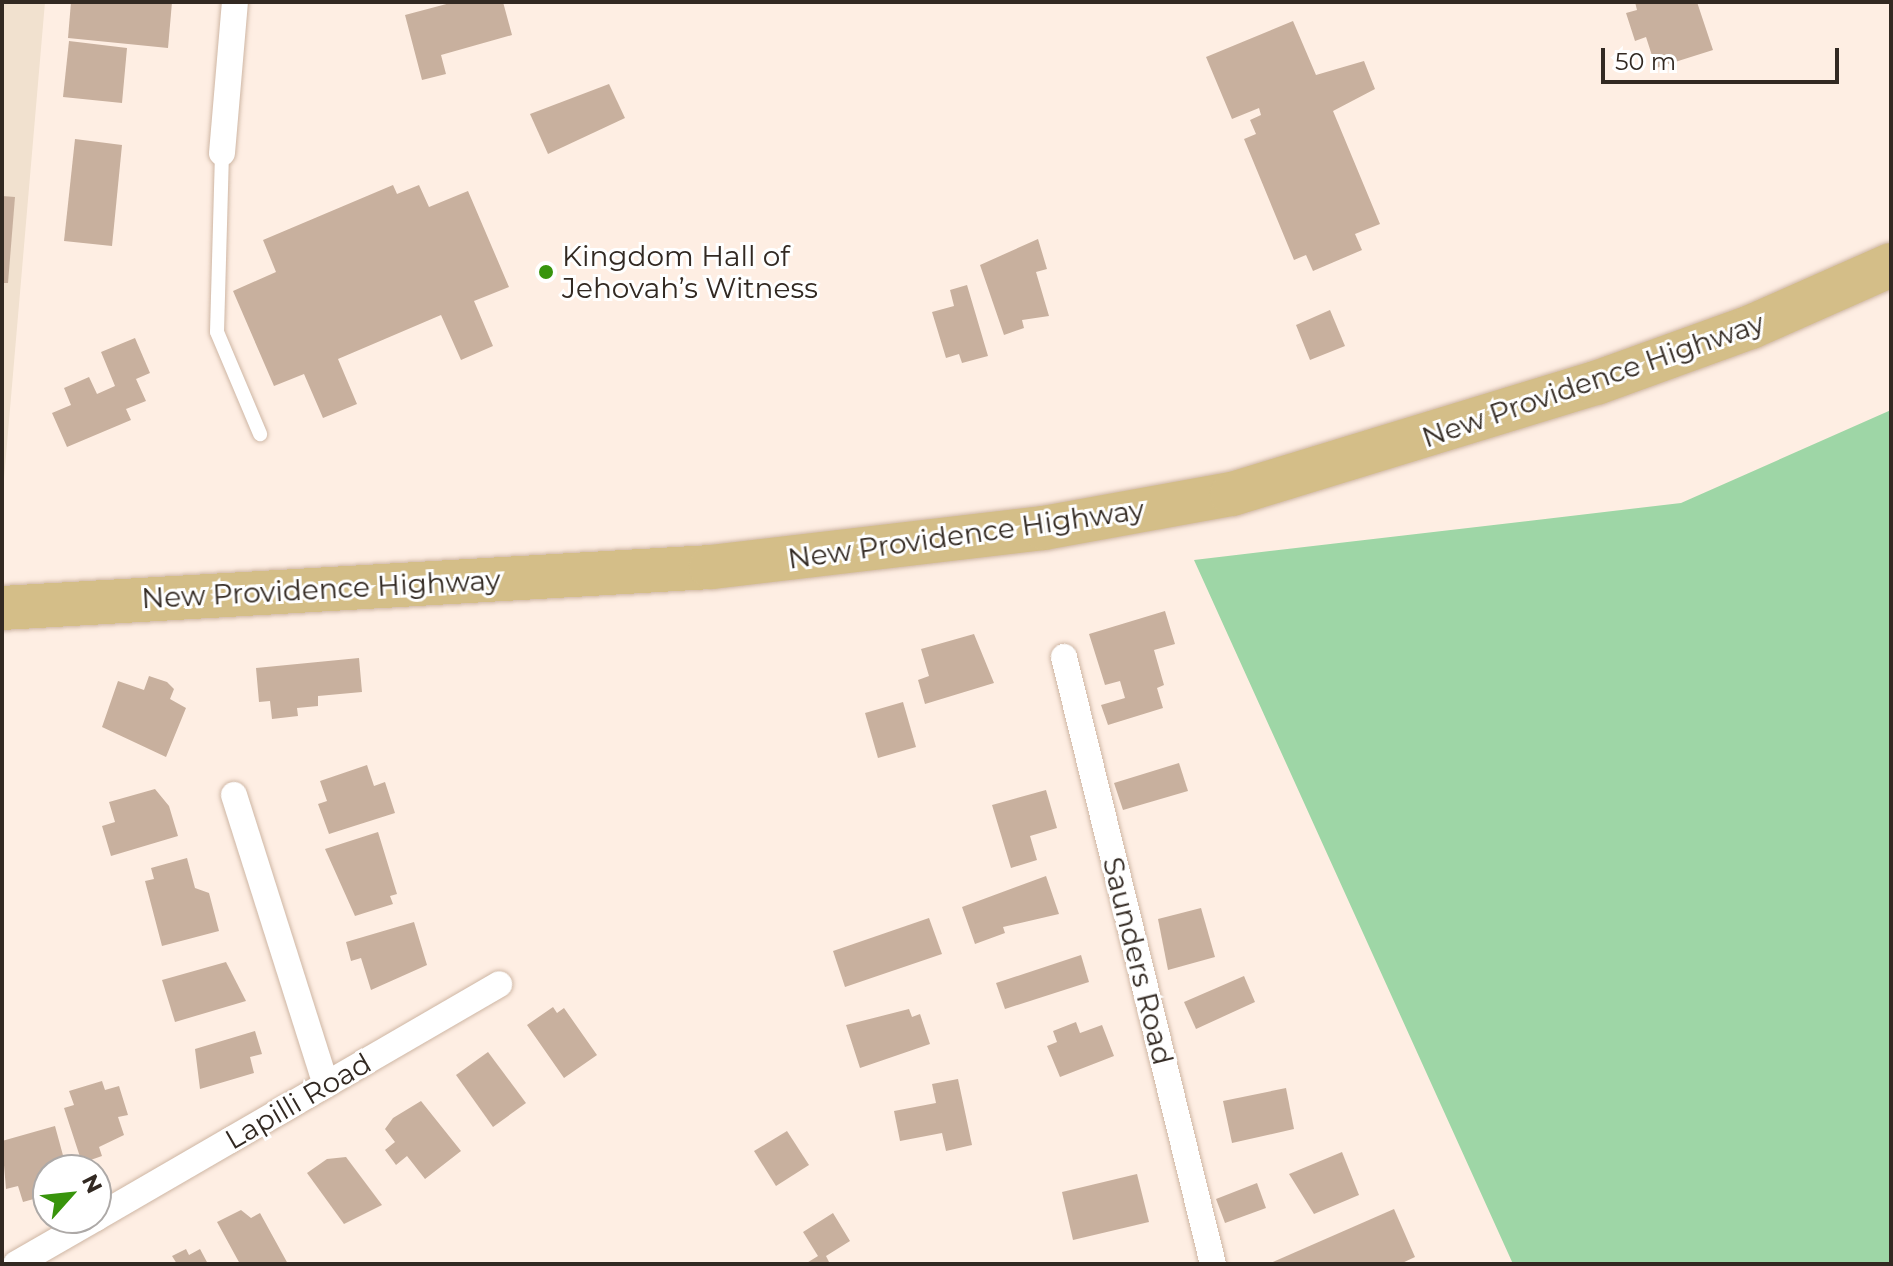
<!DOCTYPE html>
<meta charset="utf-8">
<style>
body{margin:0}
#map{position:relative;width:1893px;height:1266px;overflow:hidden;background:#feeee3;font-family:Montserrat,sans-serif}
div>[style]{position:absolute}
.education>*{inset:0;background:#f1e1cf}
.green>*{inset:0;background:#9ed6a6}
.building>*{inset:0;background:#c8b09e}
.roads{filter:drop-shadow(0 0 2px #ceb6a4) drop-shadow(0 0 2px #ceb6a4)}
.service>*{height:14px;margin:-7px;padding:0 7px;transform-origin:7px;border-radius:7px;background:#fff}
.minor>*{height:26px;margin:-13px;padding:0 13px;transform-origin:13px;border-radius:13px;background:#fff}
.trunk>*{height:44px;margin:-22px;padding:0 22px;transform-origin:22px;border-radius:22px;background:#d4be88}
.dots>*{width:22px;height:22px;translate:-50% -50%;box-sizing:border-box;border:4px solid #fff;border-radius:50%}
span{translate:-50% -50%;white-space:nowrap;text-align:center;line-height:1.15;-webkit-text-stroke:6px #fff;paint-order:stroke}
.poi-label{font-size:28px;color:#322922}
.left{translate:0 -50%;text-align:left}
.street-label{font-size:28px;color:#322922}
.frame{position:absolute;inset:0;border:4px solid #322922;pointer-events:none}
.north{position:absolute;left:32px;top:1154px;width:80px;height:80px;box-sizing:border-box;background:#fff;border:2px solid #ada9a7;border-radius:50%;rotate:63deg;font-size:22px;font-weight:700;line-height:32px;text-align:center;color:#322922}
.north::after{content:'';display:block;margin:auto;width:28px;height:36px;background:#38940c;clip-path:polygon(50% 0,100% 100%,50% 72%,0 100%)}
.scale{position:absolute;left:1601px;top:48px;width:238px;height:36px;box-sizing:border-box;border:4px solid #322922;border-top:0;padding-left:10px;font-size:24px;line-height:28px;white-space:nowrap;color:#322922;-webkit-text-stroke:6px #fff;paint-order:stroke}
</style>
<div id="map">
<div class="education">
<div style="clip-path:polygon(2px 2px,45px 2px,2px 502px)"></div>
</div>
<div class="green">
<div style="clip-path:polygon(1891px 410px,1891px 1264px,1513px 1264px,1194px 560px,1681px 503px)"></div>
</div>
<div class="building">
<div style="clip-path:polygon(71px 2px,172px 2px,168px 48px,68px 38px)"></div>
<div style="clip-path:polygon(454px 2px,503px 2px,512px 35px,441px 55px,446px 74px,422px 80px,405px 15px)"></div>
<div style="clip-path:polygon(1635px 2px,1697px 2px,1713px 50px,1656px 68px,1646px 37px,1635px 41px,1626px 13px,1637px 10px)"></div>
<div style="clip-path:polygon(1293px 21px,1316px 75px,1364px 61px,1375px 89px,1333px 111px,1380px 224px,1355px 234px,1362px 250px,1313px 271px,1306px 255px,1294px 260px,1244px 139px,1256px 134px,1250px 120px,1261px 115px,1259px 108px,1232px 119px,1206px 57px)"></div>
<div style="clip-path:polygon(69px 41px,127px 48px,122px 103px,63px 97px)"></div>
<div style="clip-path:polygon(609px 84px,625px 118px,548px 154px,530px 114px)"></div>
<div style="clip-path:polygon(75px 139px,122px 145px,112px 246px,64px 241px)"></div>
<div style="clip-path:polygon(393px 185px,397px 194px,419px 185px,429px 207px,468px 191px,509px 287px,474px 301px,493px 346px,461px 360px,441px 315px,338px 359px,357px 404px,323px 418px,304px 374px,274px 386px,233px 291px,276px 272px,263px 240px)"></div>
<div style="clip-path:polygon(2px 196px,15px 197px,8px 283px,2px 283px)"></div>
<div style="clip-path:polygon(1038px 239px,1047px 269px,1036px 272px,1049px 316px,1022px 320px,1024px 328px,1004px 335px,980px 265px)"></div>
<div style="clip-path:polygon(967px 285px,988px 356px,962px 363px,959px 354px,946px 358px,932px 312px,954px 306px,950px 290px)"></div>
<div style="clip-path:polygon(1330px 310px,1345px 346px,1310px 360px,1296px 325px)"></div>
<div style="clip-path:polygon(135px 338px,150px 373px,136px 379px,146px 401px,126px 409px,131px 420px,67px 447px,52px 413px,71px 405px,64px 388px,89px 377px,97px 394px,115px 386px,101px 352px)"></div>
<div style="clip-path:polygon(1165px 611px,1175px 644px,1154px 650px,1164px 685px,1157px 688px,1163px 708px,1108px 725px,1101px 705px,1125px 698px,1120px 681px,1105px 685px,1089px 634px)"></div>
<div style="clip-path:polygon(974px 634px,994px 683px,925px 704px,918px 680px,929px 676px,921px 649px)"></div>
<div style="clip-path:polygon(359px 658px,362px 692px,318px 696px,318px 706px,297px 708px,298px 716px,272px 719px,270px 701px,259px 702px,256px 668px)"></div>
<div style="clip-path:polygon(149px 676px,167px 682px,174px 689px,170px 699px,186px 708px,166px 757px,102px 727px,118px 681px,144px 690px)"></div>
<div style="clip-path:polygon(903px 702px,916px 747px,878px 758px,865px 713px)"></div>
<div style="clip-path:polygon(1179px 763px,1188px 791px,1123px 810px,1114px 783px)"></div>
<div style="clip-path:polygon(367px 765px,374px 786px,385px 782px,395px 813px,329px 834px,318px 804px,327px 801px,320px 781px)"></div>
<div style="clip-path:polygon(155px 789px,169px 806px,178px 836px,111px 856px,102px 826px,115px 822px,109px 802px)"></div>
<div style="clip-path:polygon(1046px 790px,1057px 828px,1030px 836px,1037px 860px,1011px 868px,992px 805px)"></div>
<div style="clip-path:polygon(378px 832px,397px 894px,390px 896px,393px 904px,355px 916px,325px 849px)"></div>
<div style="clip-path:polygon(187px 858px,195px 888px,209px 893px,219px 931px,162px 946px,145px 881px,154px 879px,151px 868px)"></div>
<div style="clip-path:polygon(1046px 876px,1059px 914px,1003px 927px,1005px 933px,975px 944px,962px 907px)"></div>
<div style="clip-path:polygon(1201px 908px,1215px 957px,1168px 970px,1158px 919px)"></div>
<div style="clip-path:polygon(929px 918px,942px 954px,845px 987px,833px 951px)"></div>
<div style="clip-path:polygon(414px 922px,427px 965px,371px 990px,361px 958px,351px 961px,346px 942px)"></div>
<div style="clip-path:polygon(1081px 955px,1089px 982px,1005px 1009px,996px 983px)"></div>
<div style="clip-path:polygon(226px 962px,246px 1001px,175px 1022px,162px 980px)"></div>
<div style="clip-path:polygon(1244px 976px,1255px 1002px,1196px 1029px,1184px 1002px)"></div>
<div style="clip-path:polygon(553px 1007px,557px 1013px,564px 1008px,597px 1055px,564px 1078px,527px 1025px)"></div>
<div style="clip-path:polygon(909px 1009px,912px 1017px,920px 1014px,930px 1044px,860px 1068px,846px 1025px)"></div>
<div style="clip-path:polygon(1076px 1022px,1080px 1033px,1102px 1025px,1114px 1056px,1060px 1077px,1047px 1046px,1057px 1042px,1053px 1031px)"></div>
<div style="clip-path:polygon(255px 1031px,262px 1054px,250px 1057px,254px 1073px,200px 1089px,195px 1049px)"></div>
<div style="clip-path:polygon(488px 1052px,526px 1103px,493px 1127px,456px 1075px)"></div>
<div style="clip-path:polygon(958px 1079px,972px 1145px,946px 1151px,942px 1133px,900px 1141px,894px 1111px,936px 1103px,932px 1084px)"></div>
<div style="clip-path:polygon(102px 1081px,105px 1090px,119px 1086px,128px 1115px,118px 1117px,124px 1135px,99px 1147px,102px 1156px,82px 1163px,64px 1108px,74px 1105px,69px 1091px)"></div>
<div style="clip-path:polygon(1286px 1088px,1294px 1129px,1232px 1143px,1223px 1101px)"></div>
<div style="clip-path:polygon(421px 1101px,461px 1151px,425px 1179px,407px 1156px,396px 1165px,385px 1150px,395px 1142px,385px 1129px,393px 1118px)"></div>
<div style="clip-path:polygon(55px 1126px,67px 1170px,48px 1170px,48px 1195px,23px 1202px,18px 1186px,6px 1189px,2px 1141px)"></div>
<div style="clip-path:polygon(787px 1131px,809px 1165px,776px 1186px,754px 1151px)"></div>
<div style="clip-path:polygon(1342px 1152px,1359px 1195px,1314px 1214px,1289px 1174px)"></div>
<div style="clip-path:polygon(346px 1157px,382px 1205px,344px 1224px,307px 1173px,327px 1159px)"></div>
<div style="clip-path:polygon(1137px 1174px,1149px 1222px,1073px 1240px,1062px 1192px)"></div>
<div style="clip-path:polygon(1257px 1183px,1266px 1208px,1225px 1223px,1216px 1199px)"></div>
<div style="clip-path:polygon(1394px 1209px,1415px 1257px,1400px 1264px,1268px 1264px)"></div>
<div style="clip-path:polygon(241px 1210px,251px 1218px,260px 1213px,288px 1264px,240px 1264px,217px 1222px)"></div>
<div style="clip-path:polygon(833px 1213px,850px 1241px,826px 1256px,830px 1264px,805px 1264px,818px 1256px,803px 1232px)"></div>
<div style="clip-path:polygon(186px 1249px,189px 1255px,200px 1249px,208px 1264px,177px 1264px,172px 1256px)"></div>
</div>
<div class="roads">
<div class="service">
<div style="left:222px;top:153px;width:179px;rotate:91.6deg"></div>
<div style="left:217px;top:332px;width:111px;rotate:67.1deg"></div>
</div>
<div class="minor">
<div style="left:222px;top:153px;width:152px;rotate:-85.1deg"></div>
<div style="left:1064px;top:657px;width:625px;rotate:76.21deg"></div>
<div style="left:234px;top:795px;width:304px;rotate:72.4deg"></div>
<div style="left:96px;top:1218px;width:466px;rotate:-30.1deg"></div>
<div style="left:16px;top:1264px;width:92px;rotate:-29.9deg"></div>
</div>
<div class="trunk">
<div style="left:2px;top:608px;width:710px;rotate:-3.31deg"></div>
<div style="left:711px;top:567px;width:335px;rotate:-6.7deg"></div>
<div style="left:1044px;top:528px;width:191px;rotate:-10.3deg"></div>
<div style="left:1232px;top:494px;width:381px;rotate:-17deg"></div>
<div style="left:1596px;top:383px;width:165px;rotate:-19.9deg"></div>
<div style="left:1751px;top:327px;width:153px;rotate:-23.9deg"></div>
</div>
</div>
<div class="dots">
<div style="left:546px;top:272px;background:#38940c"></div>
</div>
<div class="poi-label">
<span class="left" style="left:562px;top:272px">Kingdom Hall of<br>Jehovah’s Witness</span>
</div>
<div class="street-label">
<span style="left:1593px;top:380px;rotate:-19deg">New Providence Highway</span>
<span style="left:966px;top:534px;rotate:-8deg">New Providence Highway</span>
<span style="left:321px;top:589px;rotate:-3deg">New Providence Highway</span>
<span style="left:1138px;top:961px;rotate:76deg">Saunders Road</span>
<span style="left:298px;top:1101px;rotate:-30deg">Lapilli Road</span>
</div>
<div class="frame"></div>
<div class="north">N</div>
<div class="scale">50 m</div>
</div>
